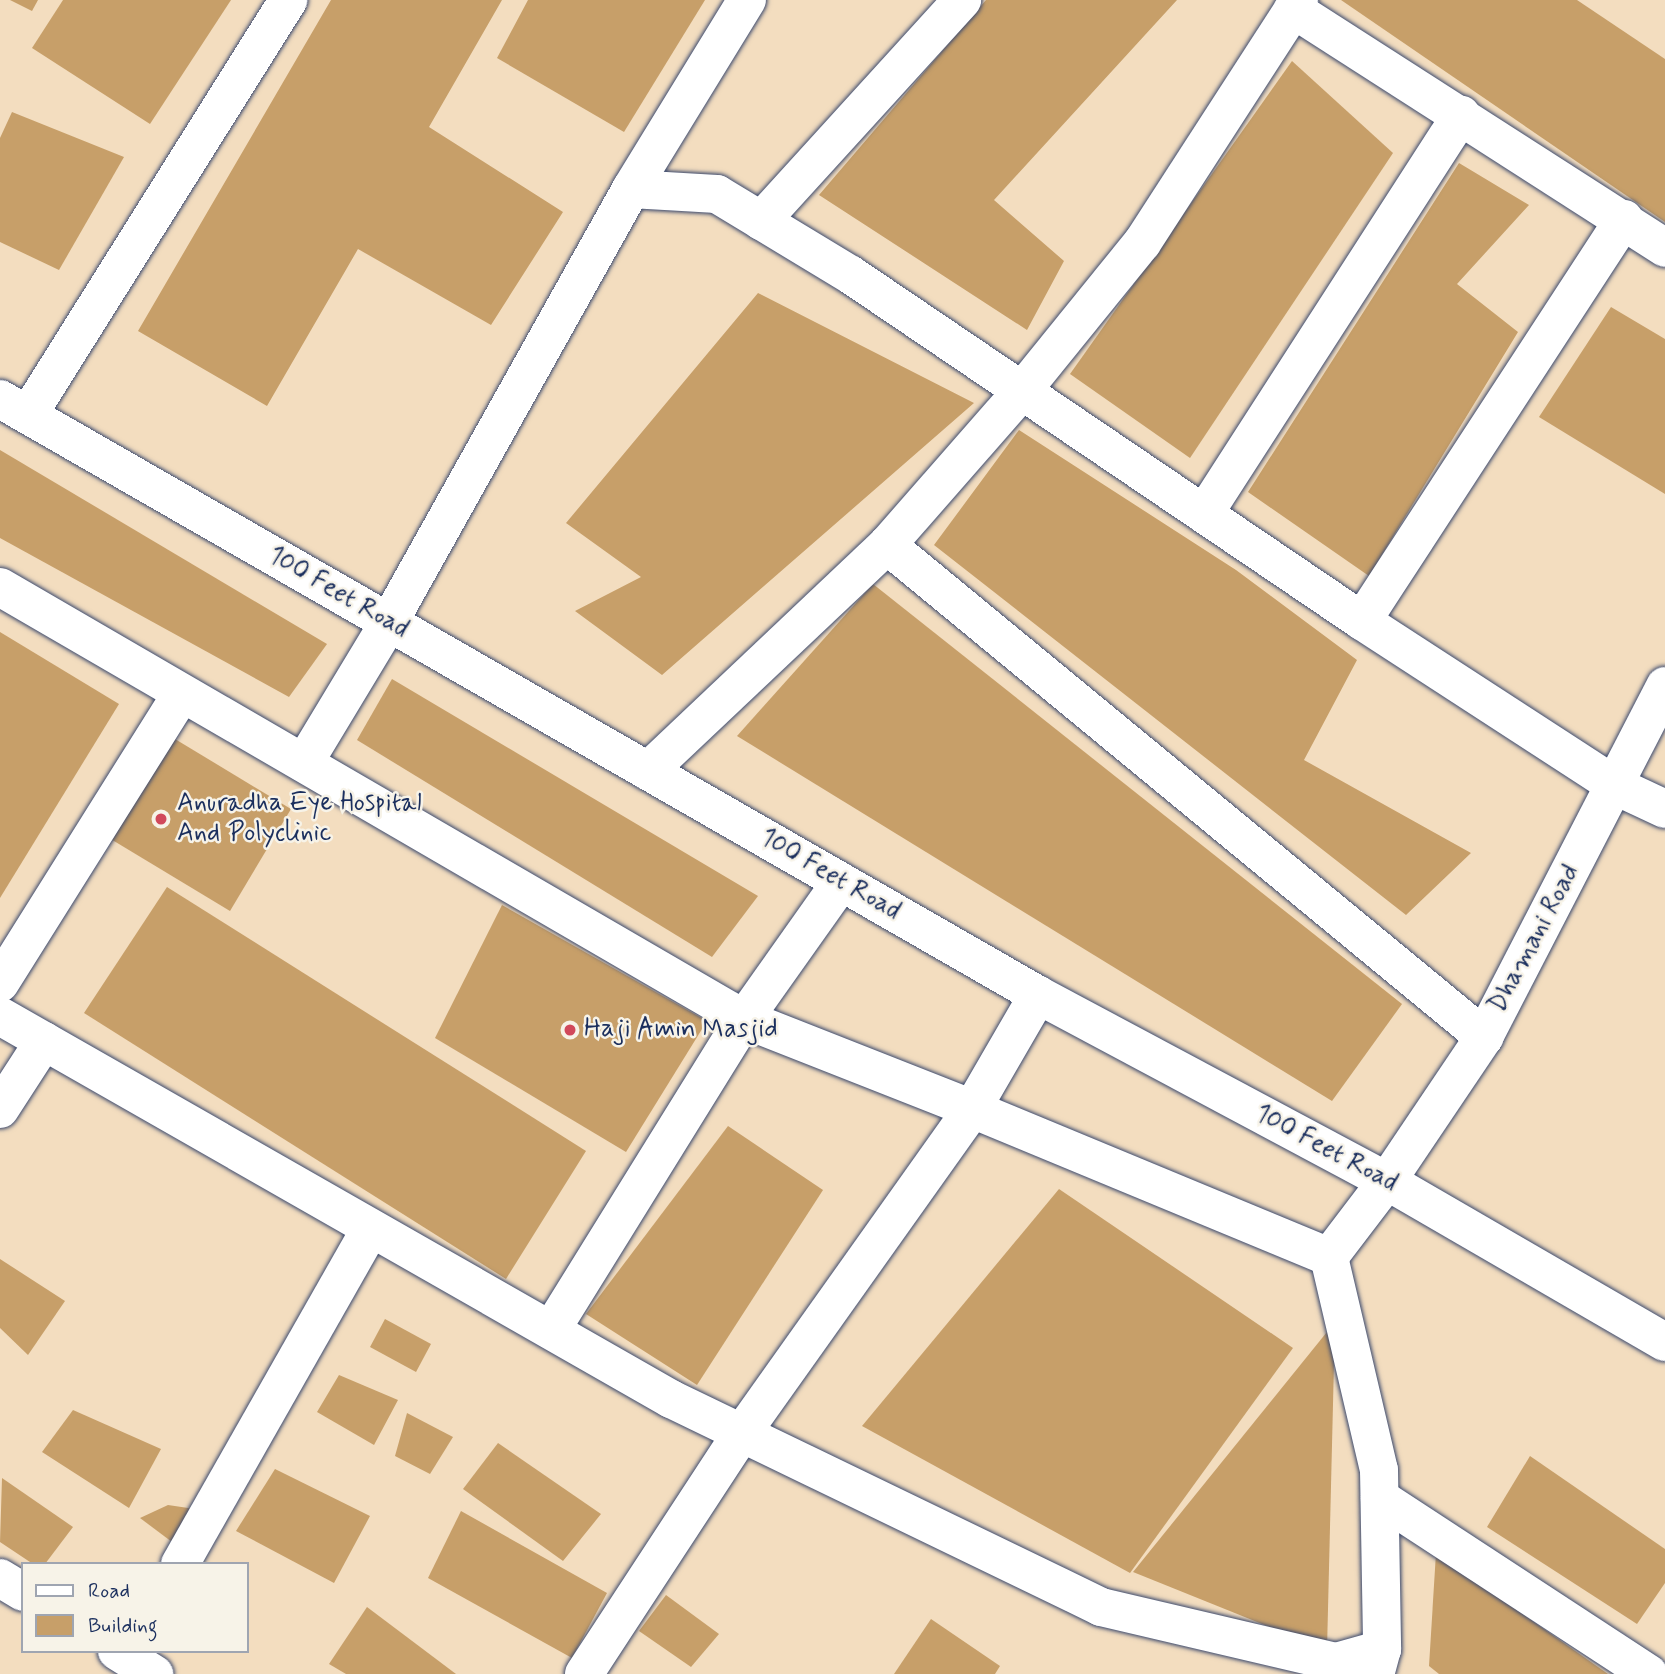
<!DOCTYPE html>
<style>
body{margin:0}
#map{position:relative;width:1665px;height:1674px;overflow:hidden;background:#f3ddbf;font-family:Mynerve,sans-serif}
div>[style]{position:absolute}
.building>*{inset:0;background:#c79f69}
.roads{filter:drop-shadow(0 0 2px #3b496d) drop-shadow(0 0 2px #3b496d)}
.minor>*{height:38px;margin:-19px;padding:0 19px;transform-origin:19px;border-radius:19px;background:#fff}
.major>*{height:38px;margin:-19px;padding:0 19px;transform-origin:19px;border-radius:19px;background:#fff}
.dots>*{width:19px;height:19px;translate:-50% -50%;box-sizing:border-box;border:4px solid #f7f3e8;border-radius:50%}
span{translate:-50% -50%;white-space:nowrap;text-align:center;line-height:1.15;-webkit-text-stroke:5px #f7f3e8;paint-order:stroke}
.street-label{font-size:26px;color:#1b2f5e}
.poi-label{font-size:26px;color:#1b2f5e}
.left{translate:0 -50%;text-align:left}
.legend{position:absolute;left:21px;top:1562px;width:228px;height:91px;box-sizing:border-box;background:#f7f3e8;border:2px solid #9fa5b1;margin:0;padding:9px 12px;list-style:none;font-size:21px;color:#1b2f5e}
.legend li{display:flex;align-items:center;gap:14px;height:35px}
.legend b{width:35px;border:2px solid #9fa5b1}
</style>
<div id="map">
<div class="building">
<div style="clip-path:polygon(10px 0,38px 0,32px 11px)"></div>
<div style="clip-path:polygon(63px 0,231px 0,150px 124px,32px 48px)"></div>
<div style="clip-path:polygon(331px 0,502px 0,429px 127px,563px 212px,491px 325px,358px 249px,267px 406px,138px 331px)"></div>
<div style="clip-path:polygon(528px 0,705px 0,624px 132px,497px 58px)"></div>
<div style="clip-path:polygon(986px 0,1177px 0,994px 200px,1064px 261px,1027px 330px,819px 195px)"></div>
<div style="clip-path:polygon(1341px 0,1577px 0,1665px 59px,1665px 222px)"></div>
<div style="clip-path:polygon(1292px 61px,1393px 153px,1190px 458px,1070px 374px)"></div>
<div style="clip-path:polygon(12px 112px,124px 157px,59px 270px,0 242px,0 138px)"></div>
<div style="clip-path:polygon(1459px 163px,1529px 205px,1457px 284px,1518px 332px,1369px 576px,1248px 492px)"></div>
<div style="clip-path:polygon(758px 293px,974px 403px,662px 675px,575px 611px,641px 577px,566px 523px)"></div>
<div style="clip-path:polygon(1611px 307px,1665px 339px,1665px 494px,1539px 417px)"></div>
<div style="clip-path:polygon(1019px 430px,1236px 570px,1357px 660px,1304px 760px,1471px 853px,1406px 915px,934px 545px)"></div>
<div style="clip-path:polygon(0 450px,327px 644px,289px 697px,0 538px)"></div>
<div style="clip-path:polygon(873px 584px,1402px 1004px,1332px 1101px,737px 736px)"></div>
<div style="clip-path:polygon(0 632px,119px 704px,0 898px)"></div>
<div style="clip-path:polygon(392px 679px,758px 896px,712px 957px,357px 740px)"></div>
<div style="clip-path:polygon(170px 736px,291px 809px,230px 911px,109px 838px)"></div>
<div style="clip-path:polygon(167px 887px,586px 1151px,506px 1279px,84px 1013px)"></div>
<div style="clip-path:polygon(502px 905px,707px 1021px,626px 1152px,435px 1038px)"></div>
<div style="clip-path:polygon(728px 1126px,823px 1190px,697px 1385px,586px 1314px)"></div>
<div style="clip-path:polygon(1059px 1189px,1293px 1348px,1130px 1573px,862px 1426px)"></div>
<div style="clip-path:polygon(0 1259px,65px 1301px,28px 1355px,0 1328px)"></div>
<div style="clip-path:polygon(385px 1319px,431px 1344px,416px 1372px,370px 1347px)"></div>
<div style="clip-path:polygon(1335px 1322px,1327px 1650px,1133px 1572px)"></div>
<div style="clip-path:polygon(339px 1375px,398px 1400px,374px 1445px,317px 1412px)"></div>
<div style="clip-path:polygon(73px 1410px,161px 1449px,129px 1508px,42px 1452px)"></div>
<div style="clip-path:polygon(407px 1413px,453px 1437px,430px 1474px,395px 1456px)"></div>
<div style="clip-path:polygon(498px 1443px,601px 1514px,563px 1561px,463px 1489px)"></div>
<div style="clip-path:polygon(1530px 1456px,1665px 1549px,1665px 1583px,1637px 1624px,1487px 1527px)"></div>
<div style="clip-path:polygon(275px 1469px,370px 1516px,334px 1583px,236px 1531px)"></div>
<div style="clip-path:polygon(2px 1478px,73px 1527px,45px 1564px,33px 1564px,0 1542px)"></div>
<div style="clip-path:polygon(168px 1505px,195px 1509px,176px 1545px,140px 1518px)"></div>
<div style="clip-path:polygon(461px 1511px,607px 1593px,572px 1658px,428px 1578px)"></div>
<div style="clip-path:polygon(1436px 1553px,1608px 1674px,1439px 1674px,1429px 1666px)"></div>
<div style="clip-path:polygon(666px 1595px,719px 1634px,691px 1667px,639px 1631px)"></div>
<div style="clip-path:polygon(367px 1607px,456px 1674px,346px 1674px,329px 1664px)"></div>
<div style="clip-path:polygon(931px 1619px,1000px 1666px,995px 1674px,894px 1674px)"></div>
</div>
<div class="roads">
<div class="minor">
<div style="left:1293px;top:9px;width:442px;rotate:32.7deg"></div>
<div style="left:631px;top:189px;width:222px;rotate:-58.5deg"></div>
<div style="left:761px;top:221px;width:299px;rotate:-47.7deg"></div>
<div style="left:28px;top:415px;width:490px;rotate:-57.9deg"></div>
<div style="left:1204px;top:514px;width:475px;rotate:-57.2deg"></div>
<div style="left:887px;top:545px;width:205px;rotate:-48.8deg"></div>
<div style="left:1022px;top:391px;width:191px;rotate:-51deg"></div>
<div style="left:1142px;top:243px;width:289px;rotate:-57.1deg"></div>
<div style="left:0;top:587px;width:860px;rotate:30.14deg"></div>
<div style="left:744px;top:1019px;width:366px;rotate:121.8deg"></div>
<div style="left:1362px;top:621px;width:480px;rotate:-56.9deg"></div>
<div style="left:304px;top:763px;width:165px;rotate:-58.9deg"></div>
<div style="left:389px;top:622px;width:496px;rotate:-60.8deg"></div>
<div style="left:631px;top:189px;width:86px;rotate:3.3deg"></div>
<div style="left:717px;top:194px;width:157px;rotate:31.2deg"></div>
<div style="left:851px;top:275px;width:617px;rotate:34.1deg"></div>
<div style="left:1362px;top:621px;width:303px;rotate:33deg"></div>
<div style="left:1616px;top:786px;width:54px;rotate:25.1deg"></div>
<div style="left:648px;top:771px;width:329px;rotate:-43.4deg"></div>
<div style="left:887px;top:545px;width:774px;rotate:39.49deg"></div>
<div style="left:841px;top:882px;width:168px;rotate:125.3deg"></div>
<div style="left:744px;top:1019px;width:245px;rotate:21.5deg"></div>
<div style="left:972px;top:1109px;width:132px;rotate:-59.9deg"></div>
<div style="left:0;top:983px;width:342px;rotate:-57.9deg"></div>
<div style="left:0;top:1016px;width:773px;rotate:29.72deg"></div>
<div style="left:671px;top:1399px;width:478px;rotate:25.8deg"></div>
<div style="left:1101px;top:1607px;width:241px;rotate:13.2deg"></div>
<div style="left:1336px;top:1662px;width:48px;rotate:-15.8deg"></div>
<div style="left:0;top:1109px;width:81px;rotate:-57.1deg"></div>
<div style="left:1329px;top:1257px;width:219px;rotate:76.8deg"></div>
<div style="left:1379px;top:1470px;width:179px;rotate:89deg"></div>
<div style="left:1382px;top:1649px;width:24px;rotate:105deg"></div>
<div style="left:1329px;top:1257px;width:96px;rotate:-52.7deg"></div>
<div style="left:1380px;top:1498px;width:321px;rotate:33.2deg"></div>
<div style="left:180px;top:1564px;width:386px;rotate:-60.4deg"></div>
<div style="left:0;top:1578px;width:27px;rotate:31deg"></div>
<div style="left:117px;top:1651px;width:44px;rotate:31.9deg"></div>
<div style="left:584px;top:1674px;width:288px;rotate:-56.8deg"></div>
<div style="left:742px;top:1433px;width:397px;rotate:-54.6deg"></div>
<div style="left:972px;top:1109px;width:386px;rotate:22.5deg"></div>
</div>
<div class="major">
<div style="left:0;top:399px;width:1197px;rotate:29.86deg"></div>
<div style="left:1038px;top:995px;width:395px;rotate:28.1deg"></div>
<div style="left:1387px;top:1181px;width:321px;rotate:30.1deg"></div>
<div style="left:1387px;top:1181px;width:174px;rotate:-56deg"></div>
<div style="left:1484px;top:1037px;width:395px;rotate:-62.7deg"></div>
</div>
</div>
<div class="dots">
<div style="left:161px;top:819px;background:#d1495b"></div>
<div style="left:570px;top:1030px;background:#d1495b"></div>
</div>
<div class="street-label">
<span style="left:338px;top:593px;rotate:30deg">100 Feet Road</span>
<span style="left:830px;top:875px;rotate:30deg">100 Feet Road</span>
<span style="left:1535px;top:939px;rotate:-62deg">Dhamani Road</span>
<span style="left:1326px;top:1149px;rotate:28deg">100 Feet Road</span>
</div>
<div class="poi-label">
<span class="left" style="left:177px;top:819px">Anuradha Eye Hospital<br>And Polyclinic</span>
<span class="left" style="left:584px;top:1030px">Haji Amin Masjid</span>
</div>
<ul class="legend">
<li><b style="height:9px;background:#fff"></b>Road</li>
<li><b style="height:19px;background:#c79f69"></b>Building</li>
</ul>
</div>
